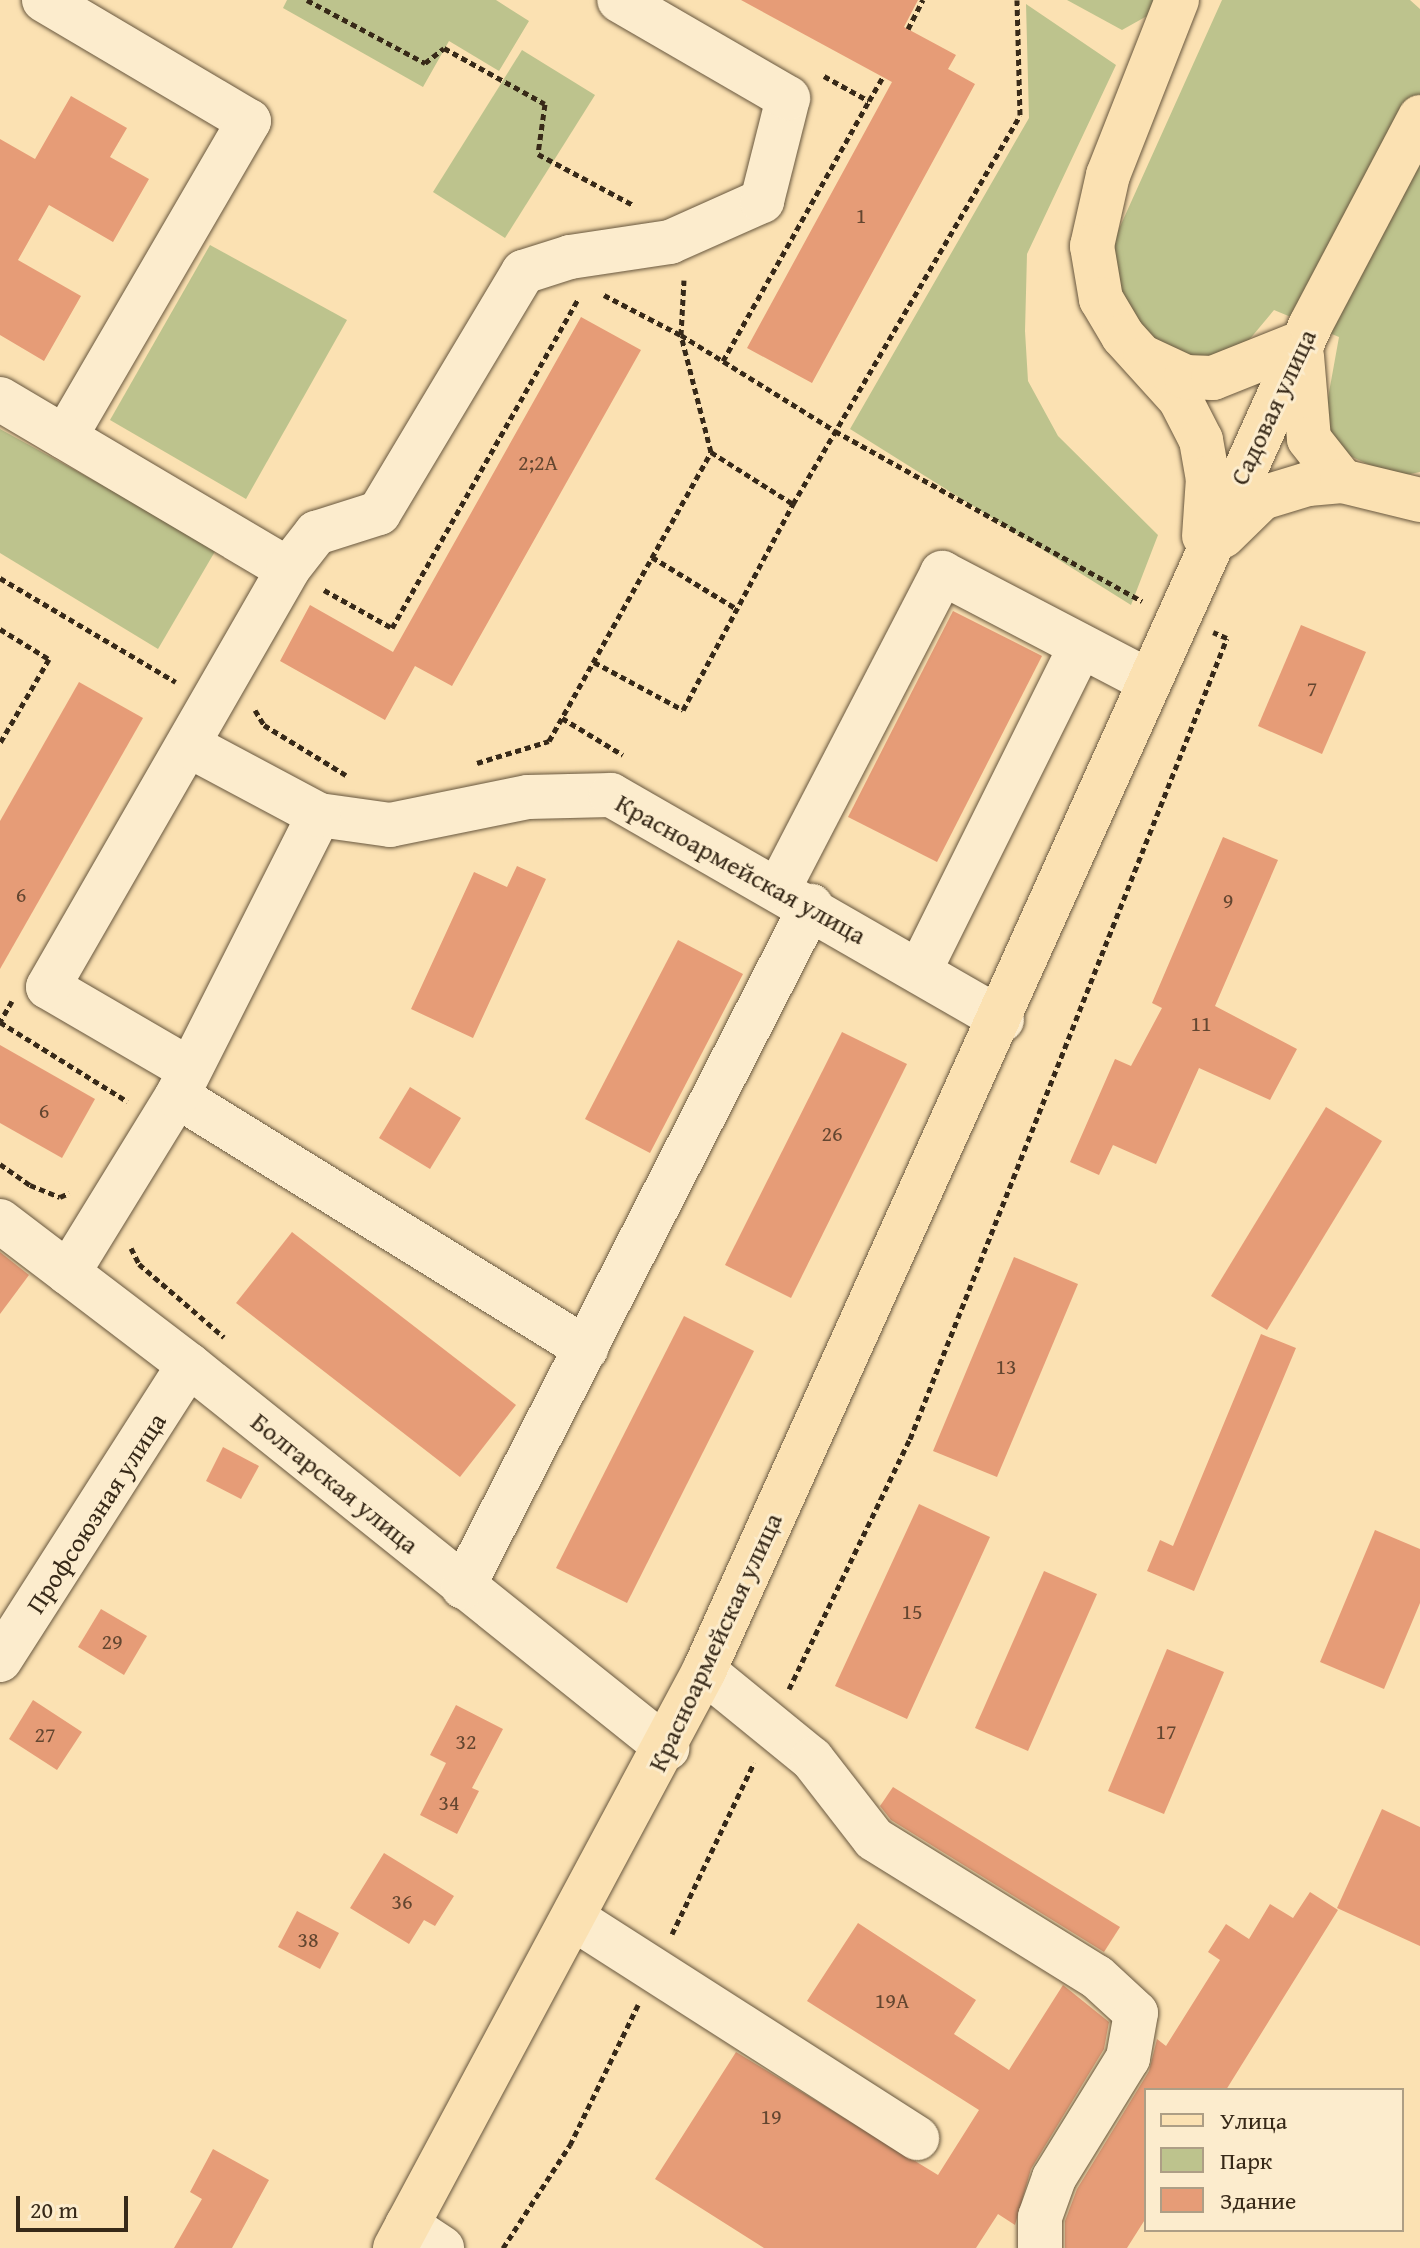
<!DOCTYPE html>
<meta charset="utf-8">
<style>
body{margin:0}
#map{position:relative;width:1420px;height:2248px;overflow:hidden;background:#fbe1b2;font-family:"Gentium Book Plus",serif}
div>[style]{position:absolute}
.green>*{inset:0;background:#bdc38d}
.building>*{inset:0;background:#e69c77}
.path>*{height:5px;margin-top:-2.5px;transform-origin:0;background:repeating-linear-gradient(90deg,#372918 0 6px,transparent 0 10px)}
.roads{filter:drop-shadow(0 0 2px #68573e) drop-shadow(0 0 2px #68573e)}
.minor>*{height:44px;margin:-22px;padding:0 22px;transform-origin:22px;border-radius:22px;background:#fceccd}
.major>*{height:44px;margin:-22px;padding:0 22px;transform-origin:22px;border-radius:22px;background:#fbe1b2}
span{translate:-50% -50%;white-space:nowrap;text-align:center;line-height:1.15;-webkit-text-stroke:6px #fceccd;paint-order:stroke}
.number-label{font-size:22px;color:#634630}
.number-label span{-webkit-text-stroke-width:0}
.street-label{font-size:26px;color:#372918}
.legend{position:absolute;left:1144px;top:2088px;width:260px;height:144px;box-sizing:border-box;background:#fceccd;border:2px solid #ad9e85;margin:0;padding:10px 14px;list-style:none;font-size:24px;color:#372918}
.legend li{display:flex;align-items:center;gap:16px;height:40px}
.legend b{width:40px;border:2px solid #ad9e85}
.scale{position:absolute;left:16px;top:2196px;width:112px;height:36px;box-sizing:border-box;border:4px solid #372918;border-top:0;padding-left:10px;font-size:24px;line-height:28px;white-space:nowrap;color:#372918;-webkit-text-stroke:6px #fceccd;paint-order:stroke}
</style>
<div id="map">
<div class="green">
<div style="clip-path:polygon(287px 0,496px 0,529px 21px,499px 71px,449px 41px,423px 87px,283px 8px)"></div>
<div style="clip-path:polygon(1067px 0,1155px 0,1147px 16px,1122px 30px)"></div>
<div style="clip-path:polygon(1222px 0,1410px 0,1420px 9px,1420px 472px,1396px 477px,1339px 451px,1324px 420px,1339px 337px,1274px 310px,1249px 340px,1197px 362px,1150px 347px,1117px 290px,1114px 240px)"></div>
<div style="clip-path:polygon(1026px 4px,1116px 65px,1027px 254px,1025px 331px,1028px 381px,1058px 436px,1158px 535px,1131px 605px,850px 429px,1029px 118px)"></div>
<div style="clip-path:polygon(522px 50px,595px 95px,505px 238px,433px 192px)"></div>
<div style="clip-path:polygon(210px 245px,347px 320px,246px 499px,110px 420px)"></div>
<div style="clip-path:polygon(0 429px,217px 548px,158px 649px,0 553px)"></div>
</div>
<div class="building">
<div style="clip-path:polygon(741px 0,918px 0,904px 27px,956px 55px,948px 69px,975px 84px,812px 383px,747px 348px,892px 82px)"></div>
<div style="clip-path:polygon(71px 96px,127px 128px,110px 157px,149px 179px,113px 242px,49px 205px,18px 260px,81px 296px,44px 361px,0 335px,0 139px,35px 159px)"></div>
<div style="clip-path:polygon(581px 317px,641px 350px,452px 686px,415px 666px,385px 720px,280px 661px,310px 605px,393px 652px)"></div>
<div style="clip-path:polygon(953px 611px,1042px 656px,937px 862px,848px 817px)"></div>
<div style="clip-path:polygon(1301px 625px,1366px 652px,1322px 754px,1258px 726px)"></div>
<div style="clip-path:polygon(79px 682px,143px 718px,0 969px,0 821px)"></div>
<div style="clip-path:polygon(1223px 837px,1278px 860px,1215px 1006px,1297px 1049px,1270px 1100px,1199px 1068px,1156px 1164px,1113px 1145px,1099px 1175px,1070px 1162px,1115px 1059px,1131px 1066px,1162px 1008px,1152px 1003px)"></div>
<div style="clip-path:polygon(517px 866px,546px 879px,473px 1038px,411px 1009px,474px 872px,507px 887px)"></div>
<div style="clip-path:polygon(678px 940px,743px 974px,650px 1153px,585px 1119px)"></div>
<div style="clip-path:polygon(842px 1032px,907px 1064px,791px 1298px,725px 1265px)"></div>
<div style="clip-path:polygon(0 1045px,95px 1099px,62px 1158px,0 1123px)"></div>
<div style="clip-path:polygon(410px 1087px,461px 1118px,430px 1169px,379px 1138px)"></div>
<div style="clip-path:polygon(1326px 1107px,1382px 1141px,1267px 1330px,1211px 1296px)"></div>
<div style="clip-path:polygon(292px 1232px,516px 1405px,460px 1477px,236px 1303px)"></div>
<div style="clip-path:polygon(0 1252px,29px 1275px,0 1314px)"></div>
<div style="clip-path:polygon(1014px 1257px,1078px 1284px,997px 1477px,933px 1451px)"></div>
<div style="clip-path:polygon(684px 1316px,754px 1351px,627px 1603px,556px 1568px)"></div>
<div style="clip-path:polygon(1261px 1334px,1296px 1348px,1194px 1591px,1147px 1571px,1160px 1540px,1173px 1546px)"></div>
<div style="clip-path:polygon(223px 1447px,259px 1466px,241px 1499px,206px 1481px)"></div>
<div style="clip-path:polygon(919px 1504px,990px 1537px,907px 1719px,835px 1686px)"></div>
<div style="clip-path:polygon(1375px 1530px,1420px 1549px,1420px 1603px,1384px 1689px,1320px 1662px)"></div>
<div style="clip-path:polygon(1044px 1571px,1097px 1594px,1028px 1751px,975px 1728px)"></div>
<div style="clip-path:polygon(101px 1609px,147px 1636px,124px 1675px,78px 1647px)"></div>
<div style="clip-path:polygon(1167px 1649px,1224px 1672px,1164px 1814px,1108px 1791px)"></div>
<div style="clip-path:polygon(33px 1700px,82px 1732px,57px 1770px,9px 1739px)"></div>
<div style="clip-path:polygon(456px 1705px,503px 1729px,472px 1788px,479px 1791px,457px 1834px,420px 1815px,446px 1763px,430px 1755px)"></div>
<div style="clip-path:polygon(893px 1787px,1120px 1927px,1104px 1952px,891px 1820px,880px 1806px)"></div>
<div style="clip-path:polygon(1382px 1809px,1420px 1827px,1420px 1946px,1337px 1908px)"></div>
<div style="clip-path:polygon(384px 1853px,454px 1896px,435px 1926px,424px 1920px,409px 1944px,350px 1908px)"></div>
<div style="clip-path:polygon(1310px 1892px,1338px 1910px,1226px 2090px,1146px 2090px,1146px 2218px,1127px 2248px,1065px 2248px,1065px 2221px,1077px 2189px,1149px 2071px,1157px 2039px,1166px 2046px,1220px 1960px,1208px 1952px,1226px 1924px,1249px 1939px,1270px 1904px,1293px 1918px)"></div>
<div style="clip-path:polygon(297px 1911px,339px 1933px,320px 1969px,278px 1947px)"></div>
<div style="clip-path:polygon(858px 1923px,976px 2000px,954px 2034px,1009px 2070px,1063px 1985px,1109px 2022px,1104px 2049px,1031px 2169px,1015px 2225px,998px 2214px,976px 2248px,764px 2248px,655px 2179px,736px 2052px,938px 2175px,979px 2110px,807px 2001px)"></div>
<div style="clip-path:polygon(213px 2149px,269px 2180px,232px 2248px,174px 2248px,202px 2199px,190px 2192px)"></div>
</div>
<div class="path">
<div style="left:307px;top:0;width:134px;rotate:28.1deg"></div>
<div style="left:425px;top:63px;width:24px;rotate:-38deg"></div>
<div style="left:444px;top:48px;width:115px;rotate:29deg"></div>
<div style="left:545px;top:104px;width:50px;rotate:98deg"></div>
<div style="left:538px;top:154px;width:108px;rotate:28.2deg"></div>
<div style="left:908px;top:29px;width:33px;rotate:-63deg"></div>
<div style="left:824px;top:76px;width:51px;rotate:29.1deg"></div>
<div style="left:869px;top:101px;width:28px;rotate:-60deg"></div>
<div style="left:604px;top:295px;width:87px;rotate:27.5deg"></div>
<div style="left:681px;top:335px;width:55px;rotate:-86.9deg"></div>
<div style="left:723px;top:361px;width:298px;rotate:-60.7deg"></div>
<div style="left:711px;top:452px;width:121px;rotate:-104.4deg"></div>
<div style="left:681px;top:335px;width:181px;rotate:31.9deg"></div>
<div style="left:835px;top:431px;width:351px;rotate:29deg"></div>
<div style="left:652px;top:557px;width:100px;rotate:31.5deg"></div>
<div style="left:0;top:578px;width:204px;rotate:30.6deg"></div>
<div style="left:324px;top:590px;width:78px;rotate:29.2deg"></div>
<div style="left:392px;top:628px;width:379px;rotate:-60.5deg"></div>
<div style="left:0;top:629px;width:57px;rotate:31.5deg"></div>
<div style="left:49px;top:659px;width:97px;rotate:120.3deg"></div>
<div style="left:594px;top:662px;width:101px;rotate:28.3deg"></div>
<div style="left:683px;top:710px;width:234px;rotate:-61.9deg"></div>
<div style="left:255px;top:710px;width:17px;rotate:59deg"></div>
<div style="left:264px;top:725px;width:96px;rotate:31.4deg"></div>
<div style="left:562px;top:718px;width:71px;rotate:31.2deg"></div>
<div style="left:477px;top:763px;width:75px;rotate:-17deg"></div>
<div style="left:549px;top:741px;width:331px;rotate:-60.7deg"></div>
<div style="left:711px;top:452px;width:97px;rotate:32.4deg"></div>
<div style="left:793px;top:504px;width:450px;rotate:-59.7deg"></div>
<div style="left:1020px;top:115px;width:115px;rotate:-91.5deg"></div>
<div style="left:12px;top:1001px;width:24px;rotate:120deg"></div>
<div style="left:0;top:1022px;width:150px;rotate:31.9deg"></div>
<div style="left:0;top:1164px;width:37px;rotate:35deg"></div>
<div style="left:30px;top:1185px;width:32px;rotate:22deg"></div>
<div style="left:60px;top:1197px;width:10px;rotate:-24deg"></div>
<div style="left:131px;top:1248px;width:18px;rotate:63deg"></div>
<div style="left:139px;top:1264px;width:112px;rotate:40.7deg"></div>
<div style="left:789px;top:1689px;width:278px;rotate:-64.2deg"></div>
<div style="left:910px;top:1439px;width:861px;rotate:-68.41deg"></div>
<div style="left:1227px;top:638px;width:15px;rotate:-157deg"></div>
<div style="left:672px;top:1934px;width:190px;rotate:-64.4deg"></div>
<div style="left:503px;top:2248px;width:123px;rotate:-57deg"></div>
<div style="left:570px;top:2145px;width:156px;rotate:-64.1deg"></div>
</div>
<div class="roads">
<div class="minor">
<div style="left:44px;top:0;width:238px;rotate:30.6deg"></div>
<div style="left:249px;top:121px;width:366px;rotate:120.2deg"></div>
<div style="left:0;top:399px;width:334px;rotate:30.6deg"></div>
<div style="left:319px;top:815px;width:72px;rotate:8deg"></div>
<div style="left:390px;top:825px;width:141px;rotate:-11.5deg"></div>
<div style="left:528px;top:797px;width:83px;rotate:-1.4deg"></div>
<div style="left:611px;top:795px;width:451px;rotate:29.9deg"></div>
<div style="left:779px;top:888px;width:355px;rotate:-62.6deg"></div>
<div style="left:942px;top:573px;width:231px;rotate:27.6deg"></div>
<div style="left:920px;top:970px;width:360px;rotate:-63.6deg"></div>
<div style="left:189px;top:1069px;width:163px;rotate:-149.8deg"></div>
<div style="left:48px;top:987px;width:482px;rotate:-60.1deg"></div>
<div style="left:288px;top:569px;width:46px;rotate:-52.1deg"></div>
<div style="left:316px;top:533px;width:66px;rotate:-17.6deg"></div>
<div style="left:379px;top:513px;width:281px;rotate:-59.1deg"></div>
<div style="left:523px;top:272px;width:49px;rotate:-17.7deg"></div>
<div style="left:570px;top:257px;width:101px;rotate:-8.5deg"></div>
<div style="left:670px;top:242px;width:101px;rotate:-24deg"></div>
<div style="left:762px;top:201px;width:106px;rotate:-75.8deg"></div>
<div style="left:788px;top:98px;width:195px;rotate:-149.9deg"></div>
<div style="left:177px;top:1096px;width:481px;rotate:31.7deg"></div>
<div style="left:0;top:1221px;width:238px;rotate:37.3deg"></div>
<div style="left:189px;top:1365px;width:613px;rotate:38.7deg"></div>
<div style="left:68px;top:1273px;width:208px;rotate:-58.4deg"></div>
<div style="left:177px;top:1096px;width:315px;rotate:-63.2deg"></div>
<div style="left:319px;top:815px;width:146px;rotate:-151.9deg"></div>
<div style="left:463px;top:1587px;width:765px;rotate:-62.93deg"></div>
<div style="left:0;top:1660px;width:350px;rotate:-57.4deg"></div>
<div style="left:704px;top:1671px;width:139px;rotate:39.2deg"></div>
<div style="left:812px;top:1759px;width:101px;rotate:52.2deg"></div>
<div style="left:874px;top:1839px;width:262px;rotate:31.8deg"></div>
<div style="left:1097px;top:1977px;width:53px;rotate:42.7deg"></div>
<div style="left:1136px;top:2013px;width:46px;rotate:100.1deg"></div>
<div style="left:1128px;top:2058px;width:141px;rotate:121.7deg"></div>
<div style="left:1054px;top:2178px;width:41px;rotate:109.7deg"></div>
<div style="left:1040px;top:2217px;width:31px;rotate:90deg"></div>
<div style="left:576px;top:1920px;width:405px;rotate:32.6deg"></div>
<div style="left:407px;top:2225px;width:42px;rotate:33.3deg"></div>
</div>
<div class="major">
<div style="left:1177px;top:0;width:188px;rotate:111.5deg"></div>
<div style="left:1108px;top:175px;width:73px;rotate:102.7deg"></div>
<div style="left:1092px;top:246px;width:54px;rotate:80.4deg"></div>
<div style="left:1101px;top:299px;width:43px;rotate:59.3deg"></div>
<div style="left:1123px;top:336px;width:85px;rotate:47.9deg"></div>
<div style="left:1180px;top:399px;width:46px;rotate:62.9deg"></div>
<div style="left:1201px;top:440px;width:39px;rotate:80deg"></div>
<div style="left:1208px;top:478px;width:58px;rotate:93.9deg"></div>
<div style="left:1302px;top:356px;width:83px;rotate:85.2deg"></div>
<div style="left:1309px;top:439px;width:53px;rotate:51.8deg"></div>
<div style="left:1145px;top:358px;width:45px;rotate:24.9deg"></div>
<div style="left:1186px;top:377px;width:27px;rotate:2deg"></div>
<div style="left:1213px;top:378px;width:97px;rotate:-21.8deg"></div>
<div style="left:1223px;top:536px;width:54px;rotate:-44.3deg"></div>
<div style="left:1262px;top:498px;width:48px;rotate:-16.9deg"></div>
<div style="left:1308px;top:484px;width:34px;rotate:-5deg"></div>
<div style="left:1342px;top:481px;width:80px;rotate:13.7deg"></div>
<div style="left:395px;top:2248px;width:655px;rotate:-61.83deg"></div>
<div style="left:704px;top:1671px;width:1477px;rotate:-65.74deg"></div>
<div style="left:1311px;top:324px;width:234px;rotate:-62.2deg"></div>
</div>
</div>
<div class="number-label">
<span style="left:861px;top:216px">1</span>
<span style="left:538px;top:463px">2;2А</span>
<span style="left:1312px;top:689px">7</span>
<span style="left:21px;top:895px">6</span>
<span style="left:1228px;top:901px">9</span>
<span style="left:1201px;top:1024px">11</span>
<span style="left:44px;top:1111px">6</span>
<span style="left:832px;top:1134px">26</span>
<span style="left:1006px;top:1367px">13</span>
<span style="left:912px;top:1612px">15</span>
<span style="left:112px;top:1642px">29</span>
<span style="left:1166px;top:1732px">17</span>
<span style="left:45px;top:1735px">27</span>
<span style="left:466px;top:1742px">32</span>
<span style="left:449px;top:1803px">34</span>
<span style="left:402px;top:1902px">36</span>
<span style="left:308px;top:1940px">38</span>
<span style="left:892px;top:2001px">19А</span>
<span style="left:771px;top:2117px">19</span>
</div>
<div class="street-label">
<span style="left:1273px;top:407px;rotate:-65deg">Садовая улица</span>
<span style="left:741px;top:869px;rotate:29deg">Красноармейская улица</span>
<span style="left:335px;top:1483px;rotate:39deg">Болгарская улица</span>
<span style="left:96px;top:1513px;rotate:-57deg">Профсоюзная улица</span>
<span style="left:715px;top:1642px;rotate:-65deg">Красноармейская улица</span>
</div>
<ul class="legend">
<li><b style="height:10px;background:#fbe1b2"></b>Улица</li>
<li><b style="height:22px;background:#bdc38d"></b>Парк</li>
<li><b style="height:22px;background:#e69c77"></b>Здание</li>
</ul>
<div class="scale">20 m</div>
</div>
